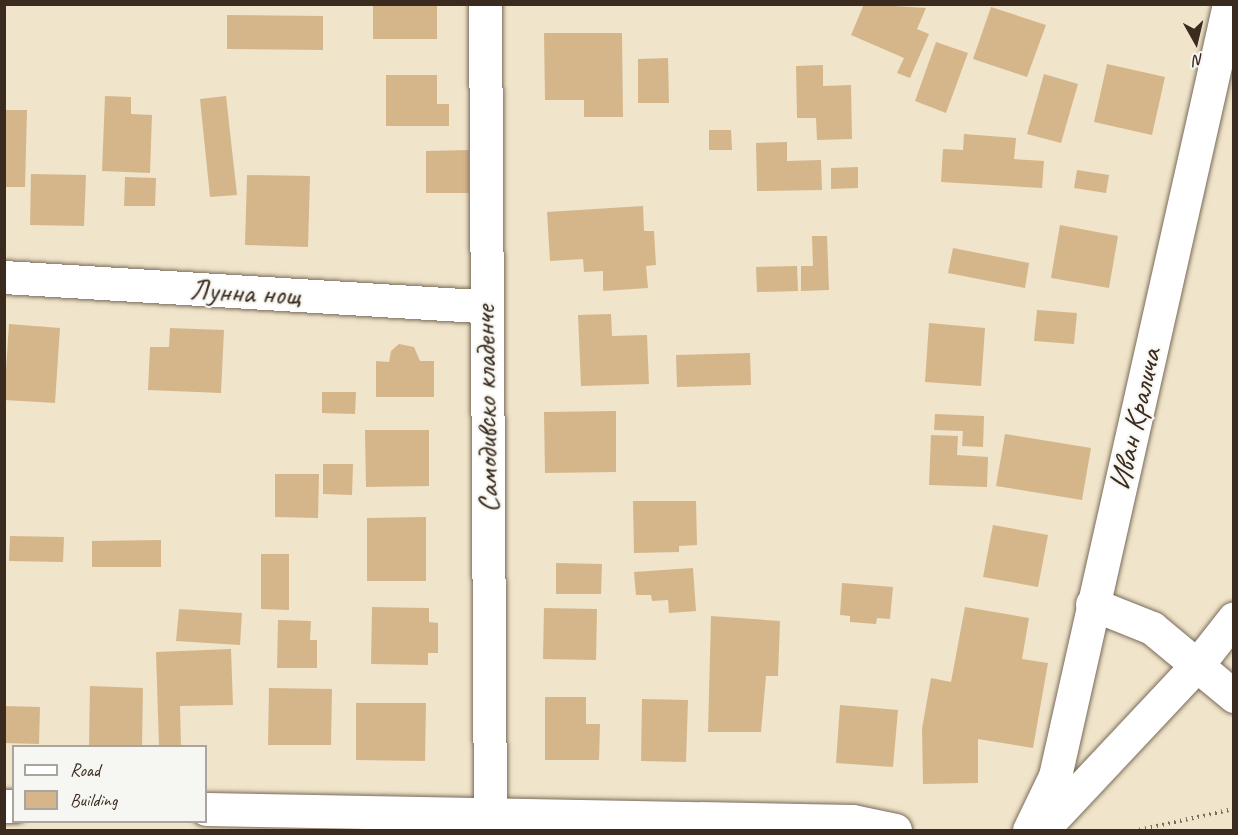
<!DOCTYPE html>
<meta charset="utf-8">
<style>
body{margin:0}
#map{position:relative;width:1238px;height:835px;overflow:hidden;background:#f0e4ca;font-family:Caveat,sans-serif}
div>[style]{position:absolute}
.building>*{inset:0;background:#d5b68b}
.path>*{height:4px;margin-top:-2px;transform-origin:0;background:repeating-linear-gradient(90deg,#7a6b5a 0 1.5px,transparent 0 6px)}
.roads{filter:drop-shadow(0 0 2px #7a6b5a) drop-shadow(0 0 2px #7a6b5a)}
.minor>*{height:33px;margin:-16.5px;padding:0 16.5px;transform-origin:16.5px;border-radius:16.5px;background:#fff}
span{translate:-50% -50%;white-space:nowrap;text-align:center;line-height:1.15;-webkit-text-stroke:4.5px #f6f6f2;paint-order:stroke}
.street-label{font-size:30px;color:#3b2a1e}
.frame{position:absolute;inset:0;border:6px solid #3b2a1e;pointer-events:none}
.legend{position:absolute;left:12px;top:745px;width:195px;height:78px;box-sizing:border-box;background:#f6f6f2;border:2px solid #aba49d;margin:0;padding:8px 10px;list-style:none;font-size:18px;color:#3b2a1e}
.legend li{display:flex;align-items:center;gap:12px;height:30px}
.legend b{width:30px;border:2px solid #aba49d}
.north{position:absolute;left:1166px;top:12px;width:60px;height:60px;-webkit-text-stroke:4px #f6f6f2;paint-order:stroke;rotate:172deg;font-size:16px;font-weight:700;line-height:24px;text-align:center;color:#3b2a1e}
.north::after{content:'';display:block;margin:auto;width:21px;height:27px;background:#3b2a1e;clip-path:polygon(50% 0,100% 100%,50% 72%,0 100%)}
</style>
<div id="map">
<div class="building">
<div style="clip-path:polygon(373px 4px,437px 4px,437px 39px,373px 39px)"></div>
<div style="clip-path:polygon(864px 4px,926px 8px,917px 29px,929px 34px,910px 78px,897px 73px,904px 58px,851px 35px)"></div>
<div style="clip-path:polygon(991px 7px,1046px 25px,1027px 77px,973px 59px)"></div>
<div style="clip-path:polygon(227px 15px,323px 16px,323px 50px,227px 49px)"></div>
<div style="clip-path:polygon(544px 33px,622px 33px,623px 117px,584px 117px,584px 100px,545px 100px)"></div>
<div style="clip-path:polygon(936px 42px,968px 53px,946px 113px,915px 101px)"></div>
<div style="clip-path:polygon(668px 58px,669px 103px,638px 103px,638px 59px)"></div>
<div style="clip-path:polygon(1107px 64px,1165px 77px,1152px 135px,1094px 122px)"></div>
<div style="clip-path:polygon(823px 65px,823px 86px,851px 85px,852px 139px,817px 140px,816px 118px,797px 118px,796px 66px)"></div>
<div style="clip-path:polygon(1044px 74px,1078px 84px,1061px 143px,1027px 134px)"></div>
<div style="clip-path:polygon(386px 75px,437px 75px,437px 104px,449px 104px,449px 126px,386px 126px)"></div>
<div style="clip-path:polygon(105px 96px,131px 97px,131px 114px,152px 115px,150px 173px,102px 171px)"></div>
<div style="clip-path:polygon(226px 96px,237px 195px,210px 197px,200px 99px)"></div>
<div style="clip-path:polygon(4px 110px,27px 110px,25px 187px,4px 187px)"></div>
<div style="clip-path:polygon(709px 130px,731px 130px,732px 150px,709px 150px)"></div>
<div style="clip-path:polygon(964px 134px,1016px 138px,1014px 159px,1044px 161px,1042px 188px,941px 182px,943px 149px,963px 150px)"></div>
<div style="clip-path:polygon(787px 142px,787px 161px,821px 160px,822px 190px,757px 191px,756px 143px)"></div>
<div style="clip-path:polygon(469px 150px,469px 193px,426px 193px,426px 151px)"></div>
<div style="clip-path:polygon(858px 167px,858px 188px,831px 189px,831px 168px)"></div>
<div style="clip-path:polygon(1077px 170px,1109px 175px,1106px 193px,1074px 188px)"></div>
<div style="clip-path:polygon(31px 174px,86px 175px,84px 226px,30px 225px)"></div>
<div style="clip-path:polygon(247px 175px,310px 176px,308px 247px,245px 245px)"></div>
<div style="clip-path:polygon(125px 177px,156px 178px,155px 206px,124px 206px)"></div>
<div style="clip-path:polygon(643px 206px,644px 231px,654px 231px,656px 265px,646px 266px,648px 288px,603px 291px,603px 271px,584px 272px,583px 259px,550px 261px,547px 212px)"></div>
<div style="clip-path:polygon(1060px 225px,1118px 236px,1109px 288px,1051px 278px)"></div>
<div style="clip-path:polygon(812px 236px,827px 236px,829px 290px,801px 291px,801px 266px,813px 266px)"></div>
<div style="clip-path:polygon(953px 248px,1029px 263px,1025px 288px,948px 273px)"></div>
<div style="clip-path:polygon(797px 266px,798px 291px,757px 292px,756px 267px)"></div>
<div style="clip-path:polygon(1037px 310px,1077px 313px,1074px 344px,1034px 341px)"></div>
<div style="clip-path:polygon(611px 314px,612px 336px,647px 335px,649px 384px,581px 386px,578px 315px)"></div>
<div style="clip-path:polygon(929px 323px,985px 328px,981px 386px,925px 382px)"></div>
<div style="clip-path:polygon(9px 324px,60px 328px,55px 403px,4px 400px)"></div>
<div style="clip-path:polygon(170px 328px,224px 330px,221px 393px,148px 390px,150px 347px,169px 347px)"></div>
<div style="clip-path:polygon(399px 344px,414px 347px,420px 361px,434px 361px,434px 397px,376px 397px,376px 361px,389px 362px,391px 351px)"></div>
<div style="clip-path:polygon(750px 353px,751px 385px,677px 387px,676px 355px)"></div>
<div style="clip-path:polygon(322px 392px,356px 392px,355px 414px,322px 413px)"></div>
<div style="clip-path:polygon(616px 411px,616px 472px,545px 473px,544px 412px)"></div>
<div style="clip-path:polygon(935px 414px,984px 416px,983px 447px,962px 446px,963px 431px,934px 430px)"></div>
<div style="clip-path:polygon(365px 430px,429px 430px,429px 486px,366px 487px)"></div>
<div style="clip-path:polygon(1005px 434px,1091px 448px,1082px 500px,996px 486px)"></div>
<div style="clip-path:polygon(931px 435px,958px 436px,957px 455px,988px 457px,987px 487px,929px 485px)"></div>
<div style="clip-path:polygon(323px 464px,353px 464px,352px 495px,323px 494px)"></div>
<div style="clip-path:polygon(275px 474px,319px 474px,318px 518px,275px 517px)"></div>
<div style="clip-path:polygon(633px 501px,696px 501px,697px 545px,679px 546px,679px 552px,634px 553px)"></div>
<div style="clip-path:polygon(426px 517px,426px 581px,367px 581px,367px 518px)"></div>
<div style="clip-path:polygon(993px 525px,1048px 535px,1038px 587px,983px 577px)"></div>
<div style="clip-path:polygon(10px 536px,64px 537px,63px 562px,9px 561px)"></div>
<div style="clip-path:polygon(161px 540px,161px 567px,92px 567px,92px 541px)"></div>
<div style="clip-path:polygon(261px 554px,289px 554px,289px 610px,261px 609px)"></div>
<div style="clip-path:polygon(556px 563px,602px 564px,601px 594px,556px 594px)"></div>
<div style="clip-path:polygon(693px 568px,696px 611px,669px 613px,668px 600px,652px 601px,651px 595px,636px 595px,634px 572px)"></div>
<div style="clip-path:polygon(842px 583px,893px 587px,890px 619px,877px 618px,876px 624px,850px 622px,850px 616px,840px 615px)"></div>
<div style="clip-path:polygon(372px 607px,429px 608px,429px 622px,438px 623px,438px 653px,428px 653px,428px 665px,371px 664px)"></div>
<div style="clip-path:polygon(965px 607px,1029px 618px,1022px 659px,1048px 663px,1033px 748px,978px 739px,978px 783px,923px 784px,922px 729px,931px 678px,951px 682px)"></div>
<div style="clip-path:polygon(544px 608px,597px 609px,596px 660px,543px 659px)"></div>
<div style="clip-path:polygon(179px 609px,242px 613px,240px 645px,176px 641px)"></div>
<div style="clip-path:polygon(711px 616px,780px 621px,778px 676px,766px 676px,761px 732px,708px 732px)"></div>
<div style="clip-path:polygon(278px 620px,311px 621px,310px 640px,317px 640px,317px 668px,277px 668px)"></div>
<div style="clip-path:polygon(231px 649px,233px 705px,180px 706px,181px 746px,159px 746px,156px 652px)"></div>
<div style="clip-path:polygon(90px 686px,143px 688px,142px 746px,89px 746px)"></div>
<div style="clip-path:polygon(269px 688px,332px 689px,331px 745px,268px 745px)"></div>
<div style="clip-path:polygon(545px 697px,586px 697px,586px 724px,600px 724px,599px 760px,545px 760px)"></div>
<div style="clip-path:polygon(642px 699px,688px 700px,686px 762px,641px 761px)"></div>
<div style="clip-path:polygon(356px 703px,426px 703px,425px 761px,356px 760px)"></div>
<div style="clip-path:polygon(840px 705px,898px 710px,893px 767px,836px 763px)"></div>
<div style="clip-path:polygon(4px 706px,40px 707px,39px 744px,4px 743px)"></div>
</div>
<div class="path">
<div style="left:1139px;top:830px;width:97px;rotate:-12.5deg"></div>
</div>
<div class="roads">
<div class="minor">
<div style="left:485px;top:4px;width:810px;rotate:89.65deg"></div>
<div style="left:4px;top:277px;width:482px;rotate:3.5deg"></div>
<div style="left:1092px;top:604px;width:65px;rotate:21.8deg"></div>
<div style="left:1152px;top:628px;width:107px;rotate:39.7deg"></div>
<div style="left:4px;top:806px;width:10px"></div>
<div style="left:206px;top:809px;width:646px;rotate:1.06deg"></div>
<div style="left:852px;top:821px;width:44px;rotate:11.8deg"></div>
<div style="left:1029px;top:830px;width:60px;rotate:-64.3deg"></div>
<div style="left:1055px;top:776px;width:791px;rotate:-77.3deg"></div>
<div style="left:1042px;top:830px;width:228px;rotate:-46.8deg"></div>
<div style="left:1198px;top:664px;width:58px;rotate:-52deg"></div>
</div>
</div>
<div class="street-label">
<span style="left:245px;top:292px;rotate:3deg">Лунна нощ</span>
<span style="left:486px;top:409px;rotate:-91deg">Самодивско кладенче</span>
<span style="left:1135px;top:419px;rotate:-77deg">Иван Кралича</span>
</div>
<div class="frame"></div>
<ul class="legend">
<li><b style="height:8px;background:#fff"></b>Road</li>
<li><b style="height:16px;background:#d5b68b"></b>Building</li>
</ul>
<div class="north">N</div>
</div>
